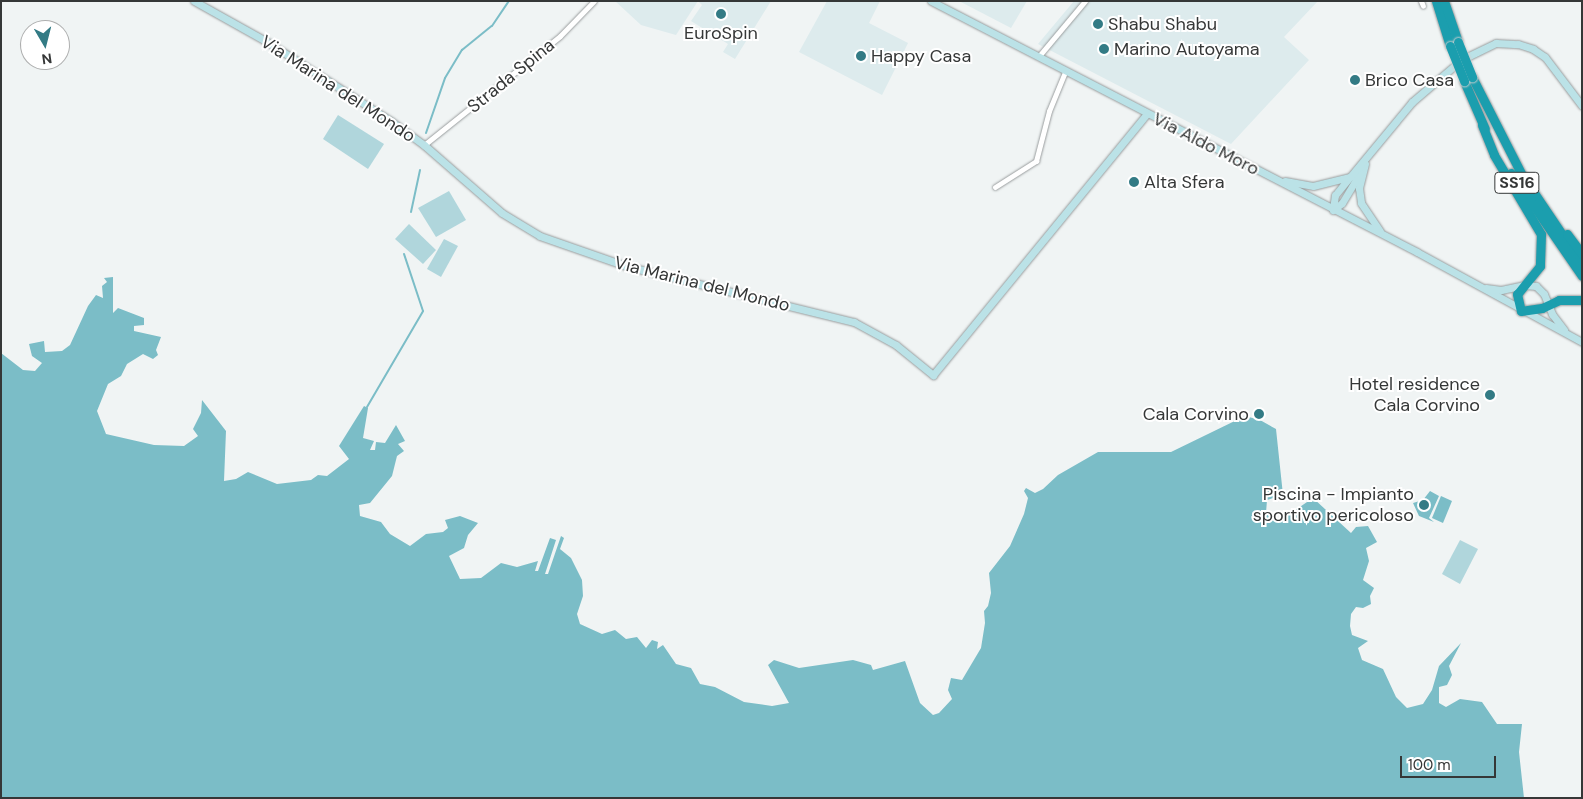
<!DOCTYPE html>
<style>
body{margin:0}
#map{position:relative;width:1583px;height:799px;overflow:hidden;background:#f0f4f4;font-family:"DM Sans",sans-serif}
div>[style]{position:absolute}
.built>*{inset:0;background:#ddebed}
.green>*{inset:0;background:#b0d6dc}
.water>*{inset:0;background:#7bbdc7}
.stream>*{height:2px;margin:-1px;padding:0 1px;transform-origin:1px;border-radius:1px;background:#7bbdc7}
.roads{filter:drop-shadow(0 0 1px #999d9e) drop-shadow(0 0 1px #999d9e)}
.street>*{height:5px;margin:-2.5px;padding:0 2.5px;transform-origin:2.5px;border-radius:2.5px;background:#fff}
.secondary>*{height:7px;margin:-3.5px;padding:0 3.5px;transform-origin:3.5px;border-radius:3.5px;background:#bbe2e7}
.highway>*{height:9px;margin:-4.5px;padding:0 4.5px;transform-origin:4.5px;border-radius:4.5px;background:#1b9eae}
.bridges{filter:drop-shadow(0 0 1px #cfcfcf) drop-shadow(0 0 1px #cfcfcf)}
.highway-bridge>*{height:9px;margin:-4.5px;padding:0 4.5px;transform-origin:4.5px;border-radius:4.5px;background:#1b9eae}
.dots>*{width:14px;height:14px;translate:-50% -50%;box-sizing:border-box;border:2px solid #fff;border-radius:50%}
span{translate:-50% -50%;white-space:nowrap;text-align:center;line-height:1.15;-webkit-text-stroke:4px #fff;paint-order:stroke}
.shield-label span{padding:1px 4px;background:#fff;border:1px solid;border-radius:4px;-webkit-text-stroke-width:0}
.shield-label{font-size:16px;color:#353737;font-weight:700}
.poi-label{font-size:18px;color:#353737}
.left{translate:0 -50%;text-align:left}
.right{translate:-100% -50%;text-align:right}
.street-label{font-size:18px;color:#353737}
.frame{position:absolute;inset:0;border:2px solid #353737;pointer-events:none}
.north{position:absolute;left:20px;top:20px;width:50px;height:50px;box-sizing:border-box;background:#fff;border:1px solid #aeafaf;border-radius:50%;rotate:172deg;font-size:14px;font-weight:700;line-height:20px;text-align:center;color:#353737}
.north::after{content:'';display:block;margin:auto;width:18px;height:22px;background:#337b85;clip-path:polygon(50% 0,100% 100%,50% 72%,0 100%)}
.scale{position:absolute;left:1400px;top:756px;width:96px;height:22px;box-sizing:border-box;border:2px solid #353737;border-top:0;padding-left:6px;font-size:15px;line-height:18px;white-space:nowrap;color:#353737;-webkit-text-stroke:4px #fff;paint-order:stroke}
</style>
<div id="map">
<div class="built">
<div style="clip-path:polygon(615px 1px,698px 1px,676px 35px,641px 25px)"></div>
<div style="clip-path:polygon(698px 1px,771px 1px,735px 59px,723px 52px,728px 44px,691px 21px,702px 5px)"></div>
<div style="clip-path:polygon(827px 1px,880px 1px,869px 23px,908px 43px,882px 95px,799px 52px)"></div>
<div style="clip-path:polygon(959px 1px,1027px 1px,1011px 28px)"></div>
<div style="clip-path:polygon(1074px 1px,1318px 1px,1284px 37px,1309px 60px,1231px 144px,1038px 44px)"></div>
</div>
<div class="green">
<div style="clip-path:polygon(338px 115px,384px 144px,368px 169px,323px 139px)"></div>
<div style="clip-path:polygon(449px 191px,466px 220px,436px 237px,418px 208px)"></div>
<div style="clip-path:polygon(409px 224px,436px 250px,423px 264px,395px 239px)"></div>
<div style="clip-path:polygon(444px 239px,458px 246px,441px 277px,427px 269px)"></div>
<div style="clip-path:polygon(1460px 540px,1478px 549px,1460px 584px,1442px 574px)"></div>
</div>
<div class="water">
<div style="clip-path:polygon(113px 277px,113px 313px,118px 308px,144px 318px,144px 325px,134px 326px,134px 331px,161px 337px,156px 350px,158px 355px,153px 359px,143px 354px,127px 364px,121px 376px,108px 384px,97px 411px,106px 434px,154px 445px,184px 446px,198px 436px,193px 429px,201px 413px,202px 400px,226px 431px,224px 481px,236px 479px,248px 472px,277px 484px,311px 480px,318px 475px,327px 476px,349px 459px,339px 446px,364px 406px,368px 408px,363px 438px,374px 441px,370px 450px,375px 450px,376px 442px,385px 443px,396px 425px,405px 441px,398px 444px,404px 451px,397px 456px,392px 476px,370px 503px,359px 505px,360px 516px,381px 522px,390px 534px,410px 546px,426px 534px,443px 532px,448px 528px,445px 520px,460px 516px,478px 523px,468px 535px,464px 548px,449px 556px,460px 579px,481px 578px,501px 563px,517px 567px,538px 561px,535px 571px,538px 571px,550px 538px,556px 540px,545px 574px,548px 574px,561px 536px,564px 538px,560px 549px,571px 558px,582px 580px,583px 596px,577px 614px,580px 624px,602px 634px,615px 630px,626px 639px,637px 637px,646px 648px,652px 640px,658px 642px,657px 649px,663px 645px,676px 664px,691px 668px,700px 684px,715px 687px,744px 702px,772px 706px,789px 703px,768px 665px,774px 660px,799px 668px,853px 660px,871px 665px,873px 670px,905px 661px,920px 703px,933px 715px,939px 713px,952px 699px,948px 690px,951px 678px,962px 680px,981px 648px,985px 623px,984px 611px,988px 606px,991px 593px,989px 573px,1010px 546px,1024px 514px,1028px 498px,1024px 491px,1026px 488px,1035px 493px,1043px 489px,1058px 475px,1098px 452px,1171px 452px,1245px 416px,1260px 420px,1276px 429px,1283px 495px,1267px 500px,1266px 513px,1273px 520px,1282px 519px,1313px 498px,1351px 533px,1356px 527px,1368px 526px,1377px 542px,1366px 548px,1369px 561px,1363px 580px,1374px 588px,1370px 596px,1371px 604px,1363px 608px,1356px 607px,1351px 614px,1350px 626px,1352px 635px,1368px 641px,1358px 648px,1362px 660px,1383px 669px,1396px 697px,1407px 708px,1423px 704px,1432px 690px,1439px 666px,1461px 643px,1449px 666px,1452px 675px,1447px 685px,1439px 687px,1439px 703px,1446px 707px,1460px 699px,1482px 702px,1497px 724px,1522px 724px,1519px 752px,1524px 798px,1px 798px,1px 353px,23px 370px,35px 371px,42px 363px,32px 356px,29px 344px,44px 341px,45px 352px,62px 351px,70px 345px,88px 306px,96px 295px,103px 298px,102px 286px,107px 282px,104px 278px)"></div>
<div style="clip-path:polygon(1430px 491px,1439px 496px,1429px 518px,1434px 522px,1419px 516px,1413px 503px,1423px 500px)"></div>
<div style="clip-path:polygon(1441px 496px,1452px 501px,1443px 523px,1432px 518px)"></div>
</div>
<div class="stream">
<div style="left:426px;top:133px;width:58px;rotate:-70.9deg"></div>
<div style="left:445px;top:78px;width:33px;rotate:-59deg"></div>
<div style="left:462px;top:50px;width:38px;rotate:-39deg"></div>
<div style="left:492px;top:26px;width:30px;rotate:-56deg"></div>
<div style="left:411px;top:212px;width:43px;rotate:-77.9deg"></div>
<div style="left:367px;top:407px;width:111px;rotate:-59.7deg"></div>
<div style="left:423px;top:311px;width:60px;rotate:-108.4deg"></div>
</div>
<div class="roads">
<div class="street">
<div style="left:1421px;top:1px;width:5px;rotate:68deg"></div>
<div style="left:1039px;top:56px;width:72px;rotate:-50.1deg"></div>
<div style="left:424px;top:145px;width:174px;rotate:-38.7deg"></div>
<div style="left:560px;top:36px;width:49px;rotate:-45.8deg"></div>
<div style="left:995px;top:187px;width:49px;rotate:-32.4deg"></div>
<div style="left:1036px;top:161px;width:52px;rotate:-75.4deg"></div>
<div style="left:1049px;top:111px;width:42px;rotate:-67.7deg"></div>
</div>
<div class="secondary">
<div style="left:194px;top:1px;width:86px;rotate:29.2deg"></div>
<div style="left:269px;top:43px;width:145px;rotate:32.6deg"></div>
<div style="left:391px;top:121px;width:41px;rotate:36deg"></div>
<div style="left:424px;top:145px;width:103px;rotate:41.1deg"></div>
<div style="left:502px;top:213px;width:44px;rotate:31.2deg"></div>
<div style="left:540px;top:236px;width:91px;rotate:19.2deg"></div>
<div style="left:626px;top:266px;width:235px;rotate:13.8deg"></div>
<div style="left:854px;top:322px;width:48px;rotate:28.7deg"></div>
<div style="left:896px;top:345px;width:48px;rotate:39deg"></div>
<div style="left:933px;top:375px;width:338px;rotate:-50.7deg"></div>
<div style="left:931px;top:1px;width:547px;rotate:27.31deg"></div>
<div style="left:1417px;top:252px;width:188px;rotate:28.6deg"></div>
<div style="left:1469px;top:56px;width:30px;rotate:-26deg"></div>
<div style="left:1496px;top:43px;width:22px;rotate:3deg"></div>
<div style="left:1518px;top:44px;width:16px;rotate:18deg"></div>
<div style="left:1533px;top:49px;width:14px;rotate:34deg"></div>
<div style="left:1545px;top:57px;width:61px;rotate:52.9deg"></div>
<div style="left:1365px;top:164px;width:25px;rotate:104deg"></div>
<div style="left:1359px;top:188px;width:15px;rotate:82deg"></div>
<div style="left:1361px;top:203px;width:34px;rotate:56deg"></div>
<div style="left:1349px;top:178px;width:22px;rotate:129deg"></div>
<div style="left:1335px;top:195px;width:15px;rotate:98deg"></div>
<div style="left:1333px;top:210px;width:11px;rotate:-38deg"></div>
<div style="left:1342px;top:203px;width:35px;rotate:-59deg"></div>
<div style="left:1285px;top:181px;width:28px;rotate:10deg"></div>
<div style="left:1313px;top:186px;width:38px;rotate:-14deg"></div>
<div style="left:1350px;top:177px;width:97px;rotate:-50.4deg"></div>
<div style="left:1412px;top:102px;width:54px;rotate:-40.5deg"></div>
<div style="left:1486px;top:288px;width:15px;rotate:8deg"></div>
<div style="left:1501px;top:290px;width:24px;rotate:-12deg"></div>
<div style="left:1524px;top:285px;width:12px;rotate:5deg"></div>
<div style="left:1536px;top:286px;width:11px;rotate:45deg"></div>
<div style="left:1544px;top:294px;width:22px;rotate:68deg"></div>
<div style="left:1552px;top:314px;width:20px;rotate:53deg"></div>
</div>
<div class="highway">
<div style="left:1436px;top:1px;width:47px;rotate:72.7deg"></div>
<div style="left:1444px;top:1px;width:43px;rotate:71.1deg"></div>
<div style="left:1472px;top:77px;width:110px;rotate:63deg"></div>
<div style="left:1522px;top:175px;width:107px;rotate:56deg"></div>
<div style="left:1464px;top:81px;width:52px;rotate:66.4deg"></div>
<div style="left:1482px;top:125px;width:32px;rotate:68deg"></div>
<div style="left:1494px;top:155px;width:92px;rotate:59.3deg"></div>
<div style="left:1541px;top:234px;width:32px;rotate:92deg"></div>
<div style="left:1540px;top:266px;width:36px;rotate:129deg"></div>
<div style="left:1517px;top:294px;width:17px;rotate:77deg"></div>
<div style="left:1521px;top:311px;width:21px;rotate:-8deg"></div>
<div style="left:1542px;top:308px;width:19px;rotate:-25deg"></div>
<div style="left:1559px;top:300px;width:23px"></div>
<div style="left:1511px;top:173px;width:125px;rotate:55.4deg"></div>
<div style="left:1567px;top:234px;width:25px;rotate:53deg"></div>
</div>
</div>
<div class="bridges">
<div class="highway-bridge">
<div style="left:1458px;top:42px;width:38px;rotate:68deg"></div>
<div style="left:1450px;top:46px;width:38px;rotate:68deg"></div>
</div>
</div>
<div class="dots">
<div style="left:721px;top:14px;background:#337b85"></div>
<div style="left:1098px;top:24px;background:#337b85"></div>
<div style="left:1104px;top:49px;background:#337b85"></div>
<div style="left:861px;top:56px;background:#337b85"></div>
<div style="left:1355px;top:80px;background:#337b85"></div>
<div style="left:1134px;top:182px;background:#337b85"></div>
<div style="left:1490px;top:395px;background:#337b85"></div>
<div style="left:1259px;top:414px;background:#337b85"></div>
<div style="left:1424px;top:505px;background:#337b85"></div>
</div>
<div class="shield-label">
<span style="left:1517px;top:183px">SS16</span>
</div>
<div class="poi-label">
<span class="left" style="left:1108px;top:24px">Shabu Shabu</span>
<span style="left:721px;top:33px">EuroSpin</span>
<span class="left" style="left:1114px;top:49px">Marino Autoyama</span>
<span class="left" style="left:871px;top:56px">Happy Casa</span>
<span class="left" style="left:1365px;top:80px">Brico Casa</span>
<span class="left" style="left:1144px;top:182px">Alta Sfera</span>
<span class="right" style="left:1480px;top:395px">Hotel residence<br>Cala Corvino</span>
<span class="right" style="left:1249px;top:414px">Cala Corvino</span>
<span class="right" style="left:1414px;top:505px">Piscina - Impianto<br>sportivo pericoloso</span>
</div>
<div class="street-label">
<span style="left:511px;top:76px;rotate:-39deg">Strada Spina</span>
<span style="left:338px;top:89px;rotate:33deg">Via Marina del Mondo</span>
<span style="left:1206px;top:144px;rotate:27deg">Via Aldo Moro</span>
<span style="left:702px;top:284px;rotate:14deg">Via Marina del Mondo</span>
</div>
<div class="frame"></div>
<div class="north">N</div>
<div class="scale">100 m</div>
</div>
